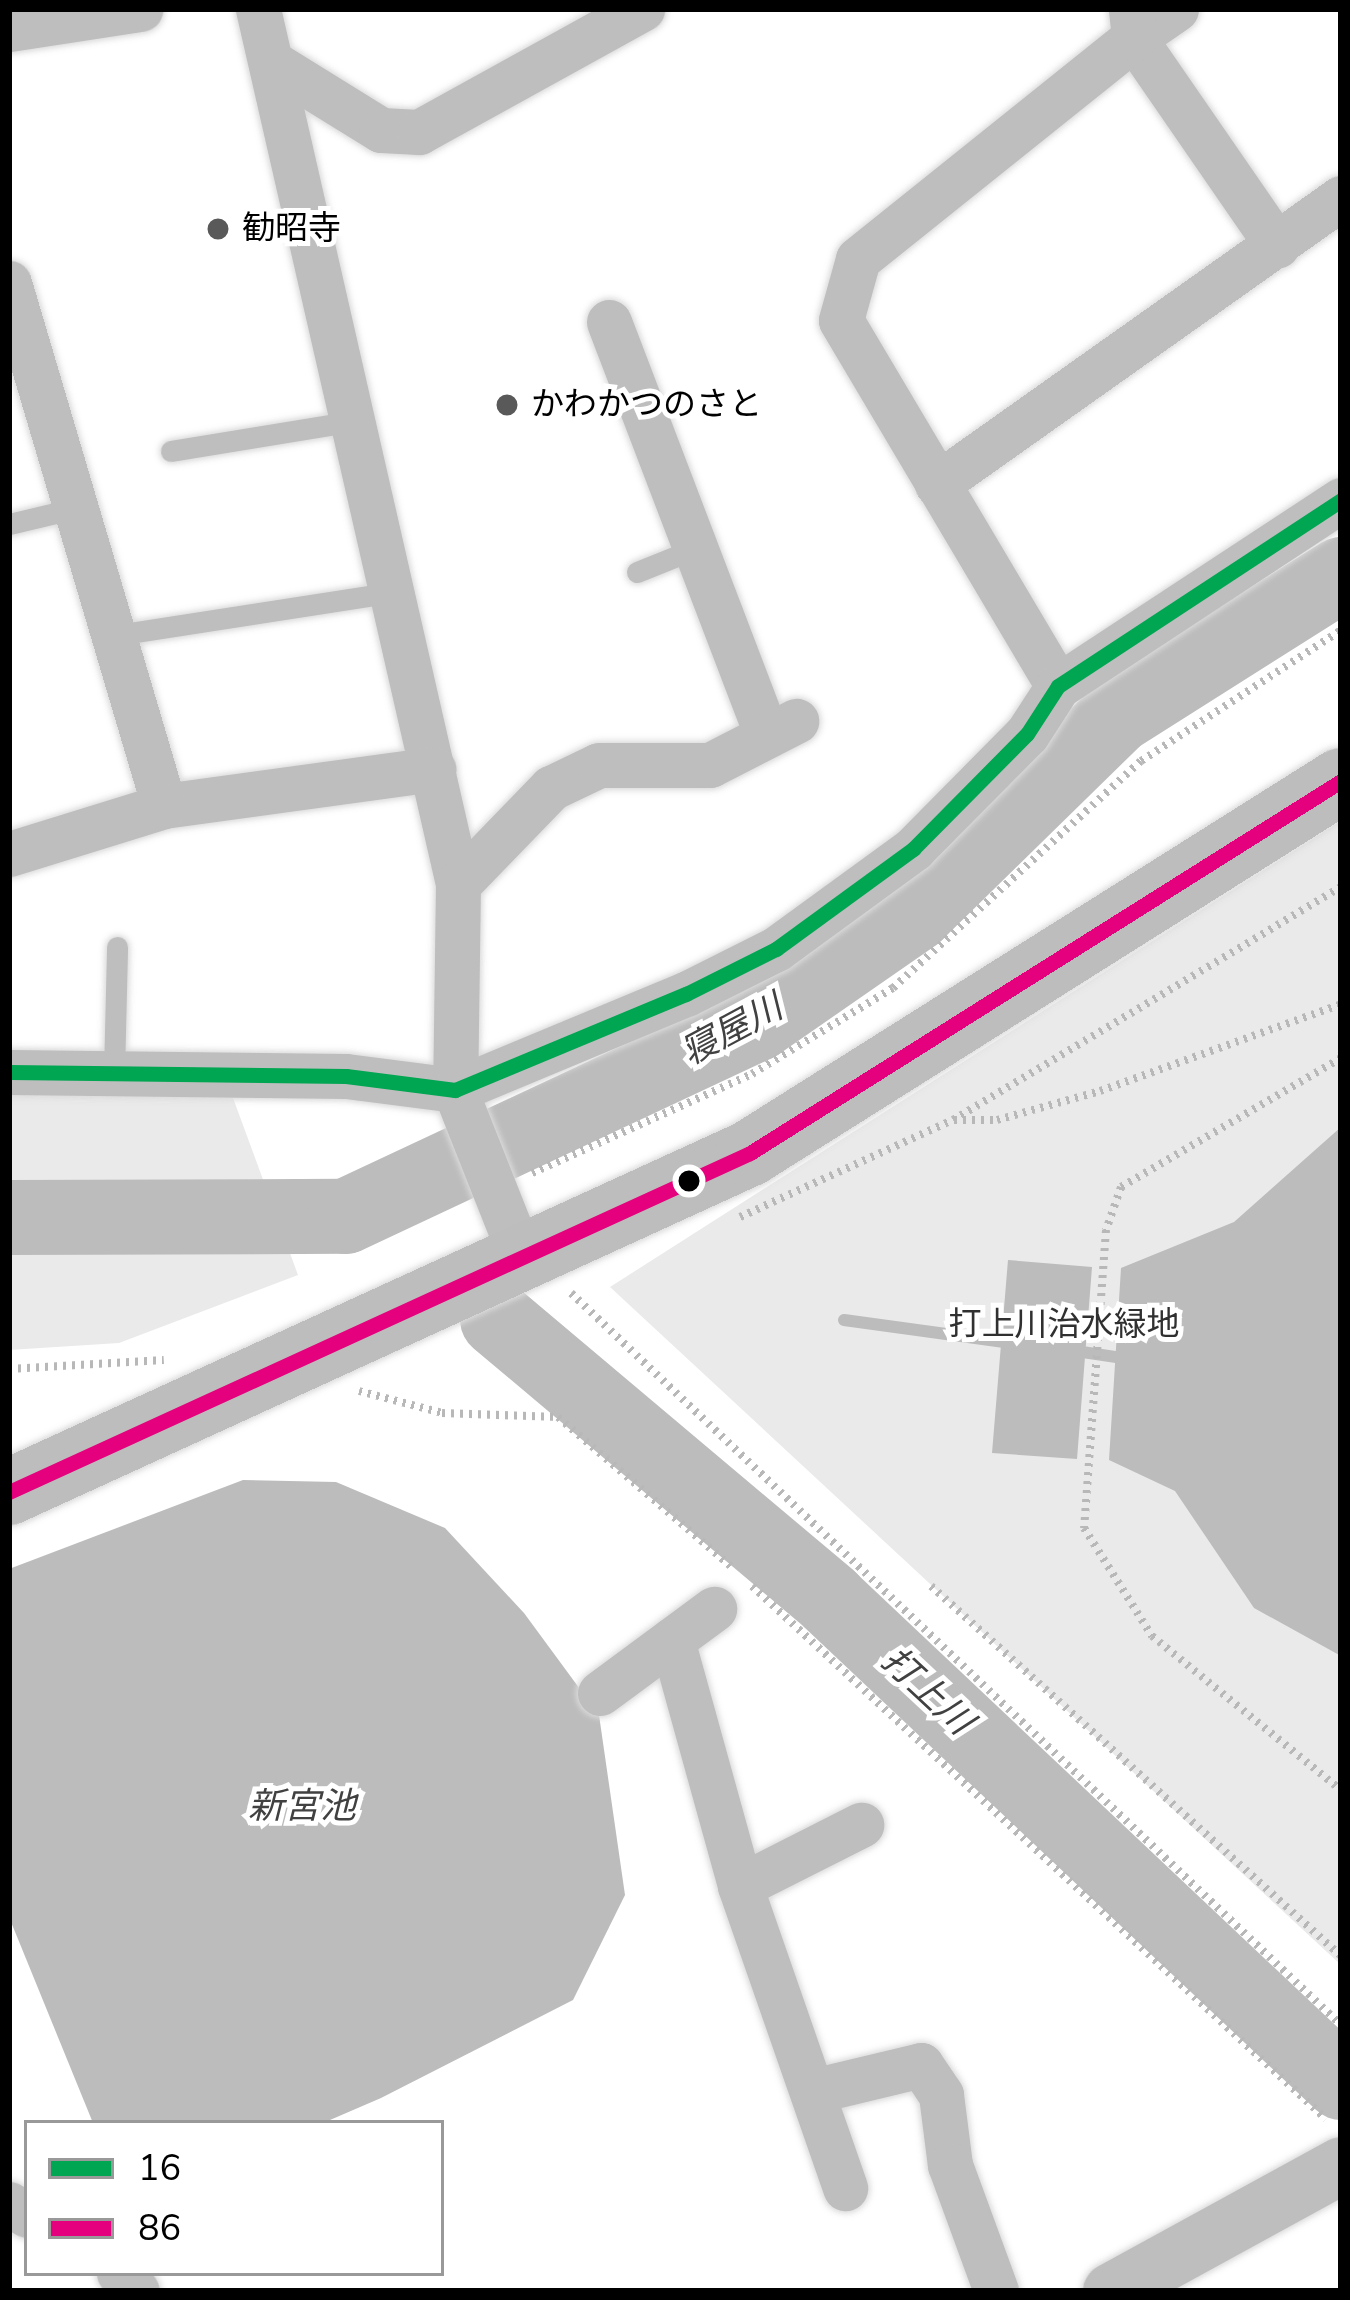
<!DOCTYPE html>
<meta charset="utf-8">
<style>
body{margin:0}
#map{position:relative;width:1350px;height:2300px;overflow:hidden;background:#fff;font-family:"Nunito Sans","Noto Sans JP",sans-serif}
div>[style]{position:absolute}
.green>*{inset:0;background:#eaeaea}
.water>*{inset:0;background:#bcbcbc}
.stream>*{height:12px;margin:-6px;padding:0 6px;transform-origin:6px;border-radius:6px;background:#bcbcbc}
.river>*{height:75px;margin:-37.5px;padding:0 37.5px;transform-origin:37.5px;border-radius:37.5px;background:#bcbcbc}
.path>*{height:8px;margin-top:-4px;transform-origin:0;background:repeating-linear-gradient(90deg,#b8b8b8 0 3px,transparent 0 9px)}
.roads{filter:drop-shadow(0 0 3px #dbdbdb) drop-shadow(0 0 3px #dbdbdb)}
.service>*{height:21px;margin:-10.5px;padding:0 10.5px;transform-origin:10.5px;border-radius:10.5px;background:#bebebe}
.minor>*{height:45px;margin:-22.5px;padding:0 22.5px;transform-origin:22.5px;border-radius:22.5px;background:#bebebe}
.tertiary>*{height:57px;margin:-28.5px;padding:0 28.5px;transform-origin:28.5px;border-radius:28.5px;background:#bebebe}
.primary>*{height:66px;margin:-33px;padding:0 33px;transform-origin:33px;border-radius:33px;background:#bdbdbd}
.bus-1>*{height:15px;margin:-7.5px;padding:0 7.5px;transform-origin:7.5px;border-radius:7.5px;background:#00a651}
.bus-2>*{height:15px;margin:-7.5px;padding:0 7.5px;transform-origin:7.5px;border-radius:7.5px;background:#e5007d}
.dots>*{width:33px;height:33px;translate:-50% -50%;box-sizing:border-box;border:6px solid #fff;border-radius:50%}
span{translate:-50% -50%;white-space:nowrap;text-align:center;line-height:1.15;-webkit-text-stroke:10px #fff;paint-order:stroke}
.poi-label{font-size:33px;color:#000}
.left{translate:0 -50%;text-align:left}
.park-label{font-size:33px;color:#303030}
.water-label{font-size:36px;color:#414141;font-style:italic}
.frame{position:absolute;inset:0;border:12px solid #000;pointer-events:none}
.legend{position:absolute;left:24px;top:2120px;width:420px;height:156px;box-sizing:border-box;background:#fff;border:3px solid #999;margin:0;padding:15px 21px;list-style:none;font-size:36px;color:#000}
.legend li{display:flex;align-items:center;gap:24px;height:60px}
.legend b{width:60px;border:3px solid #999}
</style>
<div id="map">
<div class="green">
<div style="clip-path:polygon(1341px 821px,1341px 1965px,610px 1287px)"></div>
<div style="clip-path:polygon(9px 1085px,229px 1087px,298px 1275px,119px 1343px,9px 1350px)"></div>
</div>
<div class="water">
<div style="clip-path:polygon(1341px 1127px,1341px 1656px,1254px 1608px,1175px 1491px,1109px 1460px,1121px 1268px,1234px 1222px)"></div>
<div style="clip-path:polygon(1008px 1260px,1092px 1267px,1077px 1459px,992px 1453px)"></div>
<div style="clip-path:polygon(243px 1480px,336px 1482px,445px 1528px,524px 1613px,599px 1715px,625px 1895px,573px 2000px,381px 2098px,323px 2123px,93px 2123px,9px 1917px,9px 1569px)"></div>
</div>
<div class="stream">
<div style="left:844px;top:1320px;width:171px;rotate:7.8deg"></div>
<div style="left:1069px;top:1350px;width:48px;rotate:8.5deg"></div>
</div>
<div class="river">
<div style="left:9px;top:1217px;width:336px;rotate:-0.2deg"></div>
<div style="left:345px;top:1216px;width:455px;rotate:-25.1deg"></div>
<div style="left:757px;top:1023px;width:193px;rotate:-34.8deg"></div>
<div style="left:915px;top:913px;width:281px;rotate:-44.4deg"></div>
<div style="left:1116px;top:716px;width:266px;rotate:-32.3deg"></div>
<div style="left:497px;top:1319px;width:434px;rotate:40.1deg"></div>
<div style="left:829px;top:1599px;width:704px;rotate:43.33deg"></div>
</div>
<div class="path">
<div style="left:1341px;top:1058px;width:255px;rotate:149.6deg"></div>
<div style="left:1121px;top:1187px;width:46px;rotate:109.2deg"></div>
<div style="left:1106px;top:1230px;width:299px;rotate:94.2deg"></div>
<div style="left:1084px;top:1528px;width:128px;rotate:57.8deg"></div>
<div style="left:1152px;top:1636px;width:244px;rotate:39.2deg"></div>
<div style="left:954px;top:1120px;width:43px"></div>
<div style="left:997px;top:1120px;width:107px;rotate:-15.7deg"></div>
<div style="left:1100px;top:1091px;width:256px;rotate:-19.8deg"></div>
<div style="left:532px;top:1173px;width:241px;rotate:-24.2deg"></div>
<div style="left:752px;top:1074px;width:165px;rotate:-31.4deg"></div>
<div style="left:893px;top:988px;width:336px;rotate:-42.5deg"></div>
<div style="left:1141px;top:761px;width:239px;rotate:-33.2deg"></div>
<div style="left:740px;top:1217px;width:234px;rotate:-24.5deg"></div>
<div style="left:953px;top:1120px;width:453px;rotate:-31deg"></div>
<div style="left:571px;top:1293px;width:1062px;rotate:43.55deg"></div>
<div style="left:9px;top:1369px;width:155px;rotate:-3.3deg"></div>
<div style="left:359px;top:1391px;width:86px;rotate:14.8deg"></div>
<div style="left:442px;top:1413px;width:116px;rotate:2deg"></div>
<div style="left:558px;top:1417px;width:231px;rotate:40.8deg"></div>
<div style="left:752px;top:1586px;width:783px;rotate:42.88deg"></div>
<div style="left:931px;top:1586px;width:552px;rotate:42.06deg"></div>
</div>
<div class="roads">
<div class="service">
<div style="left:171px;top:451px;width:185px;rotate:-9.3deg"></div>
<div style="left:9px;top:524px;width:61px;rotate:-13.3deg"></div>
<div style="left:637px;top:572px;width:65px;rotate:-21.8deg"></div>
<div style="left:110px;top:636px;width:286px;rotate:-8.8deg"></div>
<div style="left:114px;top:1073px;width:126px;rotate:-88.6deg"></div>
</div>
<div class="minor">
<div style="left:258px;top:9px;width:898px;rotate:77.12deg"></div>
<div style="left:458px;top:884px;width:206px;rotate:90.8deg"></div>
<div style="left:455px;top:1090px;width:182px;rotate:68.4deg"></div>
<div style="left:1176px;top:9px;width:51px;rotate:145.4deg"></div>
<div style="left:1134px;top:38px;width:252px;rotate:55.4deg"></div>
<div style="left:9px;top:29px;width:133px;rotate:-8.7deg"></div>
<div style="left:279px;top:67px;width:120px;rotate:31.7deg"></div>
<div style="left:381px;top:130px;width:38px;rotate:3deg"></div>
<div style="left:419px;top:132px;width:255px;rotate:-28.9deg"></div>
<div style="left:9px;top:283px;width:545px;rotate:73.49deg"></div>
<div style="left:164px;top:806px;width:272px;rotate:-7.8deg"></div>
<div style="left:609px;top:322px;width:442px;rotate:69.1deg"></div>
<div style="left:937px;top:484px;width:495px;rotate:-35.3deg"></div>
<div style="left:1058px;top:686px;width:425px;rotate:-120.7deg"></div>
<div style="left:841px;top:320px;width:63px;rotate:-74.4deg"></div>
<div style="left:858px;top:259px;width:354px;rotate:-38.7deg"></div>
<div style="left:1134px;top:38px;width:29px;rotate:-96deg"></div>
<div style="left:9px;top:854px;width:162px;rotate:-17.2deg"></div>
<div style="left:458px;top:884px;width:134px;rotate:-45.9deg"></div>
<div style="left:551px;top:788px;width:53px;rotate:-25.6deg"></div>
<div style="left:599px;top:765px;width:111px"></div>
<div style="left:710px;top:765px;width:97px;rotate:-27.1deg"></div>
<div style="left:9px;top:1072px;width:337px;rotate:0.7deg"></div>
<div style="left:346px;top:1076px;width:110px;rotate:7.3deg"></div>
<div style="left:455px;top:1090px;width:250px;rotate:-22.6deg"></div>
<div style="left:686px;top:994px;width:101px;rotate:-26.6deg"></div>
<div style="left:776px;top:949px;width:170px;rotate:-36.1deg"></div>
<div style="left:913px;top:849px;width:162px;rotate:-45.3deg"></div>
<div style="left:1027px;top:734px;width:57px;rotate:-57.1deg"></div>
<div style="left:1058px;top:686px;width:339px;rotate:-33.3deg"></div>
<div style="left:672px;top:1640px;width:255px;rotate:74.5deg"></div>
<div style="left:740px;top:1886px;width:320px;rotate:70.8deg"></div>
<div style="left:600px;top:1693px;width:142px;rotate:-36.4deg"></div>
<div style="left:740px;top:1886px;width:136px;rotate:-26.8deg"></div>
<div style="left:813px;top:2091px;width:111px;rotate:-13.5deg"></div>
<div style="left:921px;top:2065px;width:36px;rotate:56deg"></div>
<div style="left:941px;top:2095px;width:71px;rotate:82.7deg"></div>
<div style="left:950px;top:2165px;width:134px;rotate:69.9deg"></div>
<div style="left:9px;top:2204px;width:21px;rotate:31deg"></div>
<div style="left:119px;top:2273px;width:25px;rotate:45deg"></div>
</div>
<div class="tertiary">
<div style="left:1111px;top:2291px;width:262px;rotate:-28.7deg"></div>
</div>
<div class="primary">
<div style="left:9px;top:1492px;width:815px;rotate:-24.58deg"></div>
<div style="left:750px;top:1153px;width:698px;rotate:-32.19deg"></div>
</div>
</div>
<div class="bus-1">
<div style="left:9px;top:1072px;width:337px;rotate:0.7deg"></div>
<div style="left:346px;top:1076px;width:110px;rotate:7.3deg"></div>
<div style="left:455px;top:1090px;width:250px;rotate:-22.6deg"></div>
<div style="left:686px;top:994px;width:101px;rotate:-26.6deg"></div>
<div style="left:776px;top:949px;width:170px;rotate:-36.1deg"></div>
<div style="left:913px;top:849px;width:162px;rotate:-45.3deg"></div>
<div style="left:1027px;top:734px;width:57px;rotate:-57.1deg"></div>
<div style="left:1058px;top:686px;width:339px;rotate:-33.3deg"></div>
</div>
<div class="bus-2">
<div style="left:9px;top:1492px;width:815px;rotate:-24.58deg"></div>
<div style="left:750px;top:1153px;width:698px;rotate:-32.19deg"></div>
</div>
<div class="dots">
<div style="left:218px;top:229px;background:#595959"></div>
<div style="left:507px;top:405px;background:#595959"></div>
<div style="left:689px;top:1181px;background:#000"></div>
</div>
<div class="poi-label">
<span class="left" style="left:242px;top:229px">勧昭寺</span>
<span class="left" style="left:531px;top:405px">かわかつのさと</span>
</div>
<div class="park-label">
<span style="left:1064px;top:1325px">打上川治水緑地</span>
</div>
<div class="water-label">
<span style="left:732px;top:1030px;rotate:-28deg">寝屋川</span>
<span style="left:927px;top:1691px;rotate:43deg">打上川</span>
<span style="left:302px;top:1807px">新宮池</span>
</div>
<div class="frame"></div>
<ul class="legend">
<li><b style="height:15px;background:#00a651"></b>16</li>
<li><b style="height:15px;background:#e5007d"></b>86</li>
</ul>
</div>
